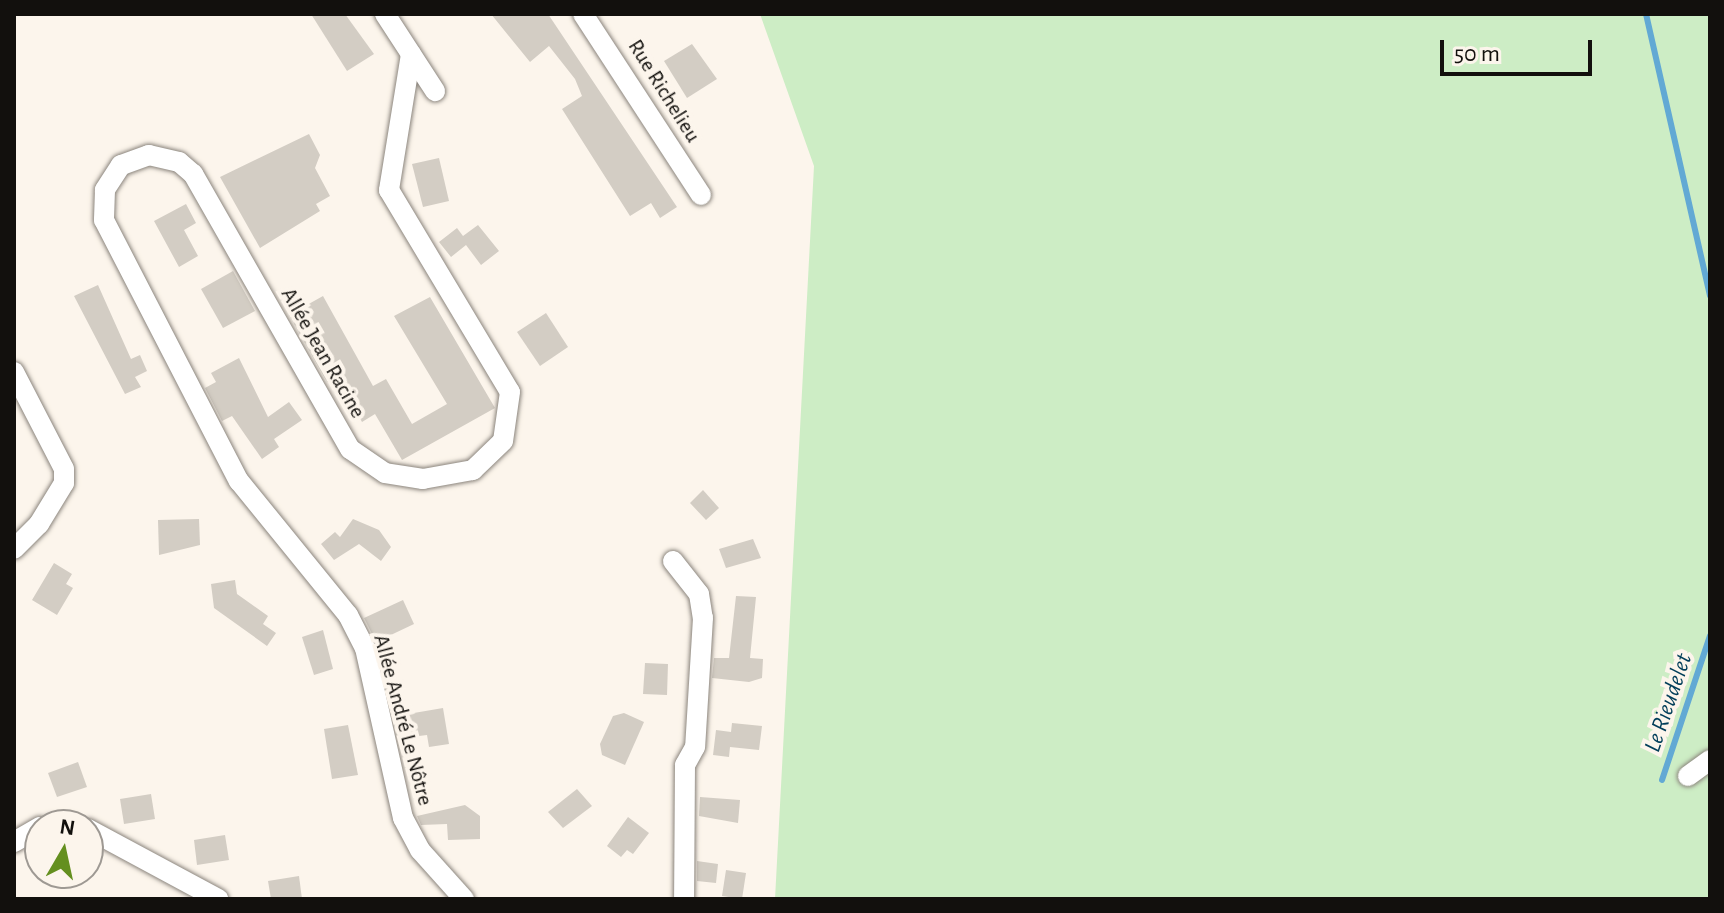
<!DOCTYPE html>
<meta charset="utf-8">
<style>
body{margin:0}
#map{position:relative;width:1724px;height:913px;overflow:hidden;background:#fcf5ec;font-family:"Alegreya Sans",sans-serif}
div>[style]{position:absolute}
.green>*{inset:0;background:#cdedc5}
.stream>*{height:6px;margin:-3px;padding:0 3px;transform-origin:3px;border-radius:3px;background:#62a9d4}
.building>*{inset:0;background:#d3cdc4}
.roads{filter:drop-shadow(0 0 2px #8b857d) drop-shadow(0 0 2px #8b857d)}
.street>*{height:20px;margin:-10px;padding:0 10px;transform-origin:10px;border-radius:10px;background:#fff}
span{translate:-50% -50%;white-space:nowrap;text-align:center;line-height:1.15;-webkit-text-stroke:8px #fcf5ec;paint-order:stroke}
.street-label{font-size:22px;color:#12100d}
.water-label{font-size:24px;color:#003d59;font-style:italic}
.frame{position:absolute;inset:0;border:16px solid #12100d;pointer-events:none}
.north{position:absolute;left:24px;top:809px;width:80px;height:80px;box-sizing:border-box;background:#fcf5ec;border:2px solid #9e9993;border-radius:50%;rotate:9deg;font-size:22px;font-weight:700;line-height:32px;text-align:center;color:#12100d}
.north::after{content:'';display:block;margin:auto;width:28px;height:36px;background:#648f1f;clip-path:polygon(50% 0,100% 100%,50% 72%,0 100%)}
.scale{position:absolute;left:1440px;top:40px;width:152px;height:36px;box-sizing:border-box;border:4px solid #12100d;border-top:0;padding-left:10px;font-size:24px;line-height:28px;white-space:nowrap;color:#12100d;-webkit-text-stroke:6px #fcf5ec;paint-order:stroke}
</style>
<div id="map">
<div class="green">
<div style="clip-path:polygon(760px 14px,1710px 14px,1710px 899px,775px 899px,814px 166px)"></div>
</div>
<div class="stream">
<div style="left:1646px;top:14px;width:289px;rotate:77.2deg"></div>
<div style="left:1662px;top:780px;width:152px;rotate:-71.6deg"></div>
</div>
<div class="building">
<div style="clip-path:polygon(311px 14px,345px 14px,374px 54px,347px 71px)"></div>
<div style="clip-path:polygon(491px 14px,548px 14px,677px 207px,660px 218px,651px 203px,630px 216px,562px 109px,582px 96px,575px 79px,549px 46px,530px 62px)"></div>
<div style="clip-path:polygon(692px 44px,717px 79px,687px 98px,664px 61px)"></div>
<div style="clip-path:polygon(309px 134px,320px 155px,315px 168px,330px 196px,316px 204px,320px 211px,260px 248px,220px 177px)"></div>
<div style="clip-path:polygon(439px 158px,449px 201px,423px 207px,412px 164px)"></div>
<div style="clip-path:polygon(186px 204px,196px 223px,184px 230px,198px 256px,179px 267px,154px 221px)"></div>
<div style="clip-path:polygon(478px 225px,499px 251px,481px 265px,466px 245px,451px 257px,439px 242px,457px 228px,463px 236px)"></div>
<div style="clip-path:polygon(233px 271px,255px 311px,223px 328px,201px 289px)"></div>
<div style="clip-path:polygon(98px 285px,131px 359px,140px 355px,147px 371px,135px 377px,141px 387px,125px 394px,74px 296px)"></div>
<div style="clip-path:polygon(323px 296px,373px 386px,386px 379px,412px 424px,447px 404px,394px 316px,430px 297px,495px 408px,402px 460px,375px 414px,362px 422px,337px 376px,327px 382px,289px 315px)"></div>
<div style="clip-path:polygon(546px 313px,568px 347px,540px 366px,517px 332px)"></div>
<div style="clip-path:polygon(239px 358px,268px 417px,289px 402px,302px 420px,274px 439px,279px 447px,262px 459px,232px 416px,222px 421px,205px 388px,216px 382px,211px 373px)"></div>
<div style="clip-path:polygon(703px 490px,719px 508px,706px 520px,690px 503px)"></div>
<div style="clip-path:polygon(199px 519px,200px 545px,159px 555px,158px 520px)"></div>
<div style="clip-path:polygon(353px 519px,379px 530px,391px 547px,381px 561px,359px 544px,334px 560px,321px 544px,335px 532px,340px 537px)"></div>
<div style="clip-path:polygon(753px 539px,761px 558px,726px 568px,719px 549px)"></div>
<div style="clip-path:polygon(54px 563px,72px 574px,66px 584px,73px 588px,57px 615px,32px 600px)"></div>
<div style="clip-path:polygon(235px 580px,237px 594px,268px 616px,263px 624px,276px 633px,267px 646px,214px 608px,211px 584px)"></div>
<div style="clip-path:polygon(736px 596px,756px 597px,750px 658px,763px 659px,762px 678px,749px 682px,712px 678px,714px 658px,729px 658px)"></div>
<div style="clip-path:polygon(403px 600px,414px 624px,376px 642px,364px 618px)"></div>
<div style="clip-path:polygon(323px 630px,333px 669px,314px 675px,302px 637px)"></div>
<div style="clip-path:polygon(645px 663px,668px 664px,667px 695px,643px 694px)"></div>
<div style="clip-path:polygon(443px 708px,449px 744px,429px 747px,427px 735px,411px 737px,408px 714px)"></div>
<div style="clip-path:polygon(624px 713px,644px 722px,625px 765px,602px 755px,600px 744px,613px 716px)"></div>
<div style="clip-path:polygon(732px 723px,762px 726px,759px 750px,730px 747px,729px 757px,713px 755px,716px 730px,731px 732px)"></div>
<div style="clip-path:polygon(348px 725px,358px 775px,332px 779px,324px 729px)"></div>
<div style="clip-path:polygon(78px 762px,87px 787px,57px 797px,48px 773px)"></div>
<div style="clip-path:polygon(577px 789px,592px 806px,563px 828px,548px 812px)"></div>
<div style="clip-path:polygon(151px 794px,155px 819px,124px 824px,120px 799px)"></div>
<div style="clip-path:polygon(700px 797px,740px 800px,738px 823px,699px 816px)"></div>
<div style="clip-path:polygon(465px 805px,480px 816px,480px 839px,448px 840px,447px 824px,421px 825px,417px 816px)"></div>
<div style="clip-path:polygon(628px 817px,649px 833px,633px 854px,627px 850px,621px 857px,607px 846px)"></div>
<div style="clip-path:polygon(225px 835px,229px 860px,197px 865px,194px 840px)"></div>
<div style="clip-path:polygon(697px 861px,718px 864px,716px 883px,697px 881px)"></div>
<div style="clip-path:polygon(726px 870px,746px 873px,742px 899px,722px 896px)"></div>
<div style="clip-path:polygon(299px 876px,302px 899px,271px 899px,268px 881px)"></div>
</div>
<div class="roads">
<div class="street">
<div style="left:385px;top:14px;width:92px;rotate:57deg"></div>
<div style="left:583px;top:14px;width:216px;rotate:56.9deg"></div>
<div style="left:411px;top:54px;width:138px;rotate:99.2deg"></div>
<div style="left:389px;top:190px;width:235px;rotate:59.1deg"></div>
<div style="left:510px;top:392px;width:49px;rotate:98.1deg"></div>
<div style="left:503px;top:441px;width:42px;rotate:136deg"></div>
<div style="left:473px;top:470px;width:51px;rotate:169.8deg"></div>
<div style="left:423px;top:479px;width:38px;rotate:-171deg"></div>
<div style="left:385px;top:473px;width:42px;rotate:-145.6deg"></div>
<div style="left:350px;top:449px;width:317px;rotate:-119.7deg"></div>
<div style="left:193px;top:174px;width:18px;rotate:-139deg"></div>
<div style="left:179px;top:162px;width:31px;rotate:-167deg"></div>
<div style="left:149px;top:155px;width:30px;rotate:160deg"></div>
<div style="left:121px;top:165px;width:30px;rotate:123deg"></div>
<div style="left:105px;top:190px;width:30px;rotate:92deg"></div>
<div style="left:104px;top:220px;width:294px;rotate:62.7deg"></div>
<div style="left:239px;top:481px;width:173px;rotate:50.9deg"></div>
<div style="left:348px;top:615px;width:37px;rotate:63deg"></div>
<div style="left:365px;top:648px;width:174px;rotate:77.4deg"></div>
<div style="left:403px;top:818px;width:36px;rotate:62deg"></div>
<div style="left:420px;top:850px;width:66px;rotate:48.1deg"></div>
<div style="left:14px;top:372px;width:109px;rotate:62.7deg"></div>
<div style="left:64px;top:469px;width:14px;rotate:90deg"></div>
<div style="left:64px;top:483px;width:48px;rotate:121.4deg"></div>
<div style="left:39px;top:524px;width:35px;rotate:135deg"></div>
<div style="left:673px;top:561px;width:42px;rotate:51.8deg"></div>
<div style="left:699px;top:594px;width:24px;rotate:81deg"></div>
<div style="left:703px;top:618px;width:129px;rotate:93.5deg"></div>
<div style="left:695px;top:747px;width:21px;rotate:119deg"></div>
<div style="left:685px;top:765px;width:134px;rotate:90.4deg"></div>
<div style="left:1688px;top:776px;width:27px;rotate:-36deg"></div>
<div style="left:52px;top:825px;width:19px"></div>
<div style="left:88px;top:829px;width:148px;rotate:28.3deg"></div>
<div style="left:14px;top:842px;width:30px;rotate:-30deg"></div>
</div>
</div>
<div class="street-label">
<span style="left:664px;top:91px;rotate:58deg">Rue Richelieu</span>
<span style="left:323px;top:353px;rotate:60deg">Allée Jean Racine</span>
<span style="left:403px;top:720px;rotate:75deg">Allée André Le Nôtre</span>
</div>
<div class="water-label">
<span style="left:1669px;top:703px;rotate:-71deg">Le Rieudelet</span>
</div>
<div class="frame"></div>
<div class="north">N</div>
<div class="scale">50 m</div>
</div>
